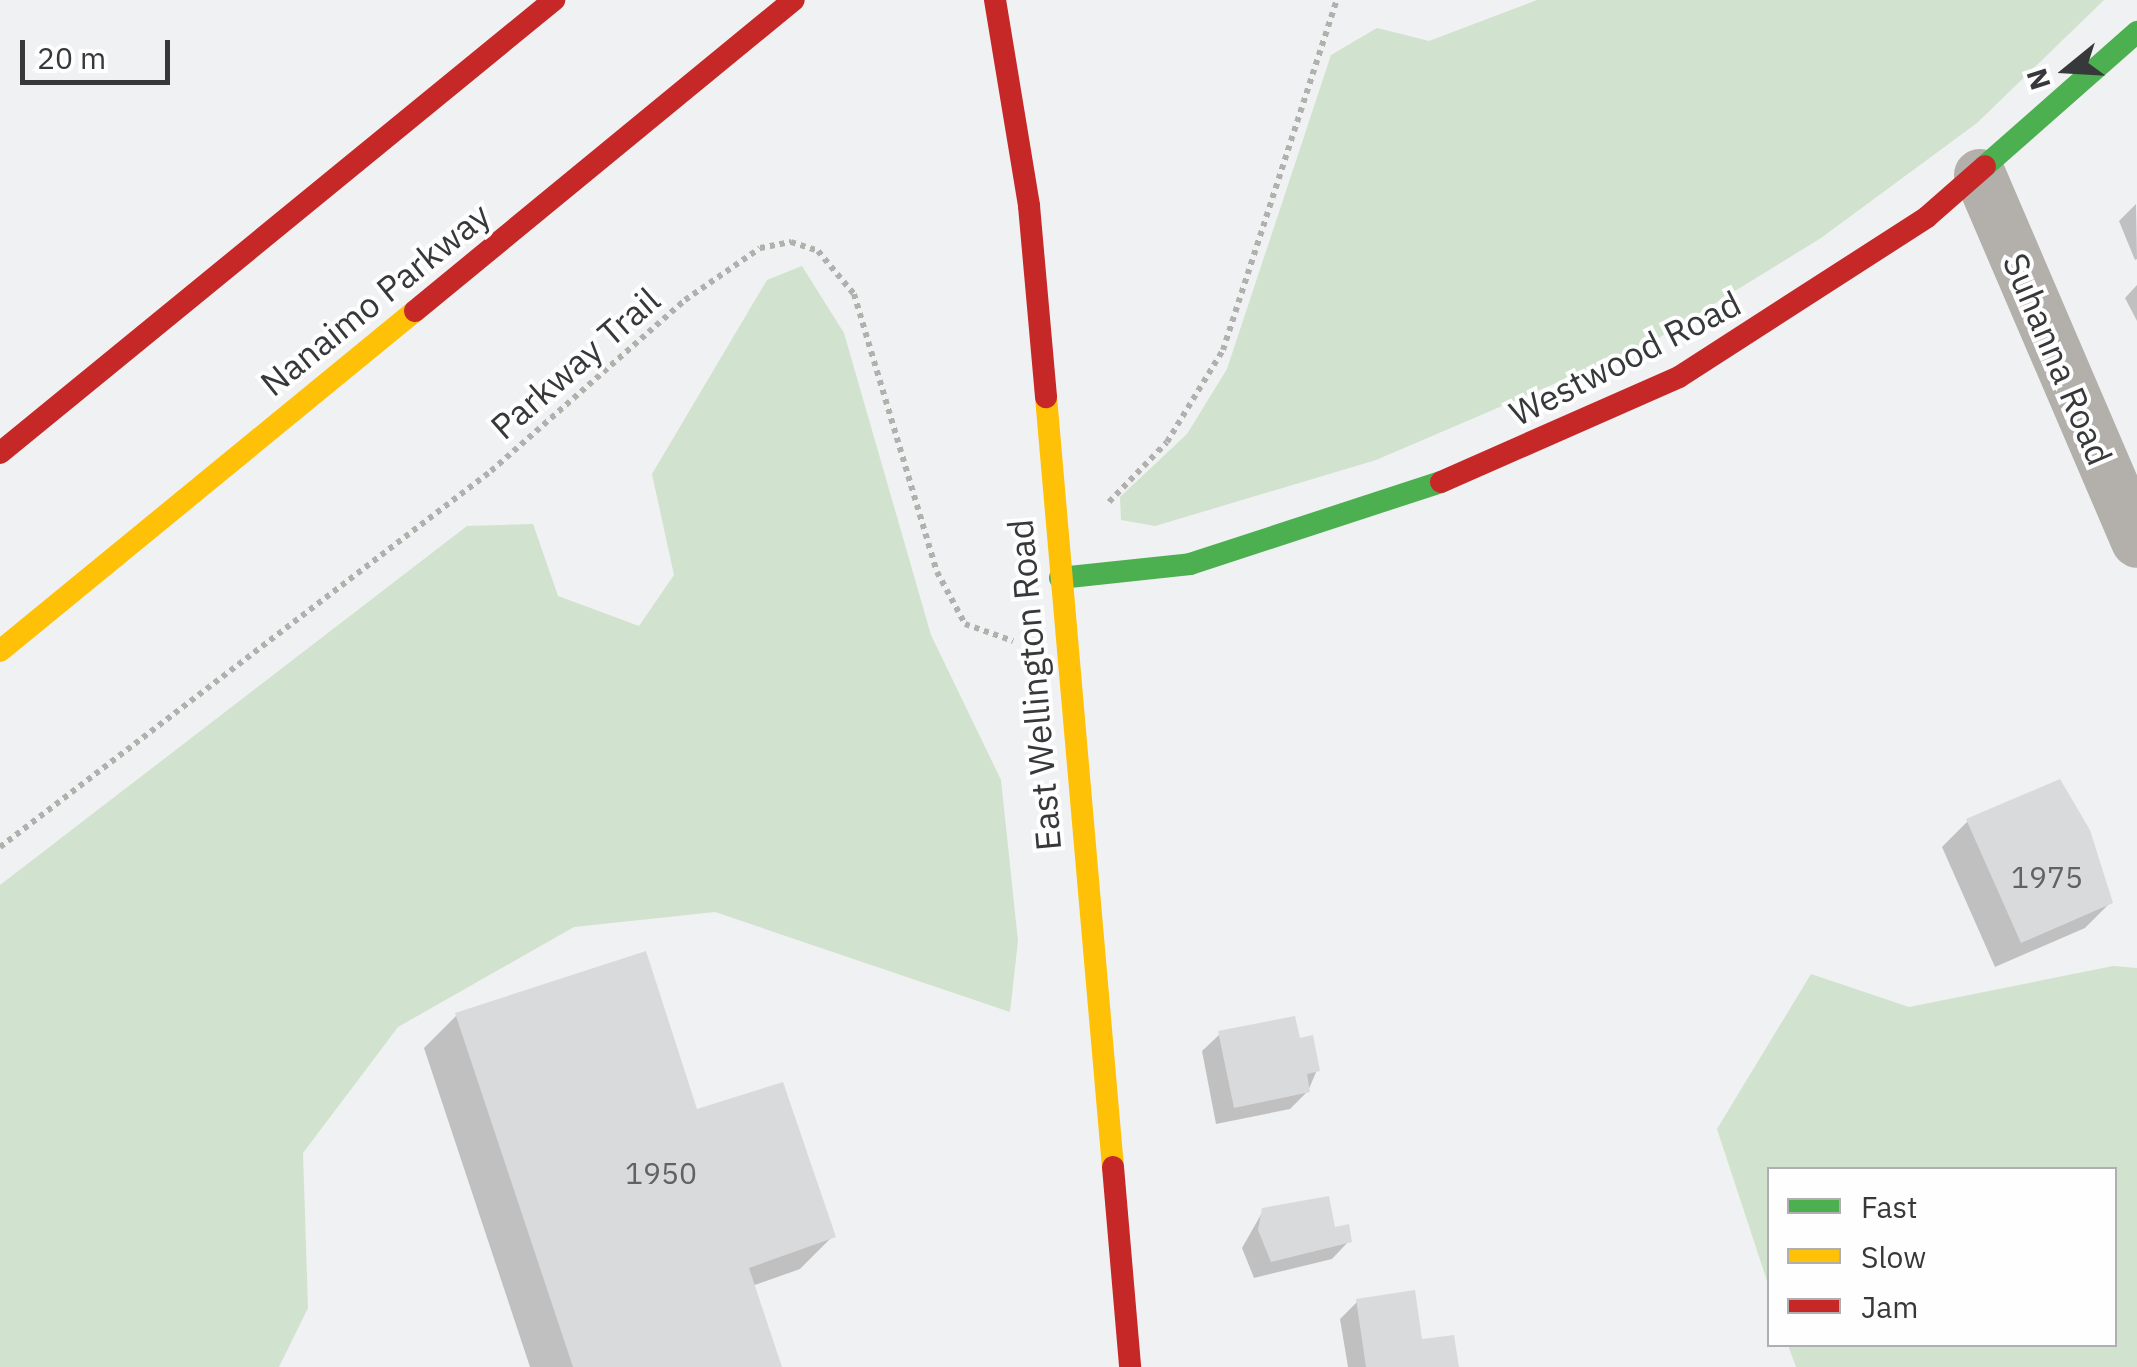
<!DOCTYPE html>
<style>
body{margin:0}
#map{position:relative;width:2137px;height:1367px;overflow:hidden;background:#f0f1f2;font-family:"IBM Plex Sans",sans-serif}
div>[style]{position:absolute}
.green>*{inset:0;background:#d1e2ce}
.shadow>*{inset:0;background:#0003}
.building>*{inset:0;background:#d9dadb}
.path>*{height:6px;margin-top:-3px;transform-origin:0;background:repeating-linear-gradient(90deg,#b2b0ac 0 5px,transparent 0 10px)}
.street>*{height:52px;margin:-26px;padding:0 26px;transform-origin:26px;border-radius:26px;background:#b3afaa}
.fast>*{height:22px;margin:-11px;padding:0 11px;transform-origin:11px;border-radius:11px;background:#4caf50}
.slow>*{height:22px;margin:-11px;padding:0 11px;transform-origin:11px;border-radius:11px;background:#ffc107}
.jam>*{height:22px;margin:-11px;padding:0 11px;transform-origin:11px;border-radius:11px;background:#c62828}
span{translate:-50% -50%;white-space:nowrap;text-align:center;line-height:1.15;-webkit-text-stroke:8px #fefeff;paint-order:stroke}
.number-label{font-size:30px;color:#616263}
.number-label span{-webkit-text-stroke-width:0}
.street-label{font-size:35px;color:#373839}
.legend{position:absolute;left:1767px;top:1167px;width:350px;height:180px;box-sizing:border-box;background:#fefeff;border:2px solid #aeafb0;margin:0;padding:12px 18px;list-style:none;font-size:30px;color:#373839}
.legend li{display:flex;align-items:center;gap:20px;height:50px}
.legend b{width:50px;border:2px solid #aeafb0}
.north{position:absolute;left:2017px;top:20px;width:100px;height:100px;-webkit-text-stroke:8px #fefeff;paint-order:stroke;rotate:252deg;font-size:28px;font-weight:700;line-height:40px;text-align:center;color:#373839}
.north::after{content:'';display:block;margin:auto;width:35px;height:45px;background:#373839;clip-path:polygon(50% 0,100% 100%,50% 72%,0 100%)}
.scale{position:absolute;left:20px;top:40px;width:150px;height:45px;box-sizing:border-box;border:5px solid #373839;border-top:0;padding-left:12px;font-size:30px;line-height:35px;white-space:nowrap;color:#373839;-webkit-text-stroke:8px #fefeff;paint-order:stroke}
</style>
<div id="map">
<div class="green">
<div style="clip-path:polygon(1537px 0,2104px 0,1977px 123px,1821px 238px,1652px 342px,1376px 460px,1155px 526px,1121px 520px,1120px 497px,1187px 434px,1227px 369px,1331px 55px,1377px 28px,1429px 41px)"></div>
<div style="clip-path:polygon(802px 266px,844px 333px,931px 635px,1001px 780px,1018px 941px,1010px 1012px,715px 912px,574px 927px,398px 1027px,303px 1153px,308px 1308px,279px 1367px,0 1367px,0 885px,467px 526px,533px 524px,558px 596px,639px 626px,674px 575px,652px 474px,767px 280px)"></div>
<div style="clip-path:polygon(2113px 966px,2137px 968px,2137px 1367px,1796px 1367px,1788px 1345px,2114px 1344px,2114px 1170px,1770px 1170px,1769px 1287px,1717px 1129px,1811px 974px,1909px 1007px)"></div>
</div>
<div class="shadow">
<div style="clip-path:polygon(2136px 204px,2137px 259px,2135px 260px,2119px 221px)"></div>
<div style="clip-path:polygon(2137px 285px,2137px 321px,2125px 298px)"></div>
<div style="clip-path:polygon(1968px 821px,2110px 903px,2085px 928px,1995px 967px,1942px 847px)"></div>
<div style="clip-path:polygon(457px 1015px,695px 1112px,833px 1236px,800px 1269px,752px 1286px,779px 1367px,530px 1367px,424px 1048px)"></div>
<div style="clip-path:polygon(1220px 1034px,1317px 1070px,1308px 1091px,1290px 1109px,1216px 1124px,1202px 1051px)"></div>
<div style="clip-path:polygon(1263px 1211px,1333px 1230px,1349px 1241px,1332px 1259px,1254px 1278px,1242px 1248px)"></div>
<div style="clip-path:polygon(1358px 1301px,1420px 1342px,1456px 1367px,1348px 1367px,1340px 1319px)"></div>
</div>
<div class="building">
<div style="clip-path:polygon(2060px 779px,2090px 830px,2113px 903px,2021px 943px,1966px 819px)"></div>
<div style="clip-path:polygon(646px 951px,697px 1109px,783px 1082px,836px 1237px,749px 1268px,782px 1367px,573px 1367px,455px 1013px)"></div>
<div style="clip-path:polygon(1295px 1016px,1300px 1038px,1313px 1035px,1320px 1071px,1307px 1074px,1310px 1092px,1234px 1108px,1218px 1031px)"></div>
<div style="clip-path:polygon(1329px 1196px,1335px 1227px,1349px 1224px,1352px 1242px,1271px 1262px,1258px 1230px,1262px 1208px)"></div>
<div style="clip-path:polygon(1415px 1290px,1422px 1339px,1454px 1335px,1459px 1367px,1366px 1367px,1356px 1299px)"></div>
</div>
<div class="path">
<div style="left:1109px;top:502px;width:83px;rotate:-46deg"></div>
<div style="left:1167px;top:442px;width:108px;rotate:-58.7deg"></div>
<div style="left:1223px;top:350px;width:368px;rotate:-72deg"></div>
<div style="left:0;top:847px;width:618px;rotate:-37.44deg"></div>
<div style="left:491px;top:471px;width:259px;rotate:-41.4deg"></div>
<div style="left:685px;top:300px;width:91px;rotate:-34.7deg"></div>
<div style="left:760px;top:248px;width:32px;rotate:-11deg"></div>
<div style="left:791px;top:242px;width:28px;rotate:18deg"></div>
<div style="left:818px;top:251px;width:56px;rotate:50.1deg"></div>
<div style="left:854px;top:294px;width:290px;rotate:73.4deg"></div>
<div style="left:937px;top:572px;width:59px;rotate:61.7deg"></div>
<div style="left:965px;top:624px;width:51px;rotate:19.5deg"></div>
</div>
<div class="street">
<div style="left:1980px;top:175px;width:399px;rotate:66.8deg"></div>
</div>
<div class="fast">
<div style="left:1985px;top:166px;width:203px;rotate:-41.4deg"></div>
<div style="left:1060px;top:578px;width:131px;rotate:-6.1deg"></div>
<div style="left:1190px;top:564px;width:264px;rotate:-18.1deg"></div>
</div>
<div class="slow">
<div style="left:1046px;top:397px;width:773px;rotate:85.03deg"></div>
<div style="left:0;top:651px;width:536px;rotate:-39.33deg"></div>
</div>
<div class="jam">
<div style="left:995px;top:0;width:209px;rotate:80.6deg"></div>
<div style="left:1029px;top:206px;width:192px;rotate:84.9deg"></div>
<div style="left:415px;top:311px;width:490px;rotate:-39.4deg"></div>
<div style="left:0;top:453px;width:716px;rotate:-39.27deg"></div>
<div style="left:1441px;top:482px;width:260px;rotate:-23.8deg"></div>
<div style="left:1679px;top:377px;width:295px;rotate:-32.8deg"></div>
<div style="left:1927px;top:217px;width:77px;rotate:-41.3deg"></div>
<div style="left:1113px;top:1167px;width:201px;rotate:85.1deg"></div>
</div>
<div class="number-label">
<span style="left:2047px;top:877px">1975</span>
<span style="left:661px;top:1173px">1950</span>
</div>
<div class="street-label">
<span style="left:375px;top:299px;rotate:-39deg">Nanaimo Parkway</span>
<span style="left:1625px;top:358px;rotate:-27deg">Westwood Road</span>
<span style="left:2058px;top:359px;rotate:67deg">Suhanna Road</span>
<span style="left:575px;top:363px;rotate:-41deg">Parkway Trail</span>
<span style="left:1034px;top:685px;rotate:-95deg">East Wellington Road</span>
</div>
<ul class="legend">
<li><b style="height:12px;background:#4caf50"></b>Fast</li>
<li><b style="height:12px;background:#ffc107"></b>Slow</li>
<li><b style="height:12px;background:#c62828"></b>Jam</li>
</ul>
<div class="north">N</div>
<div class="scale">20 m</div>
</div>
